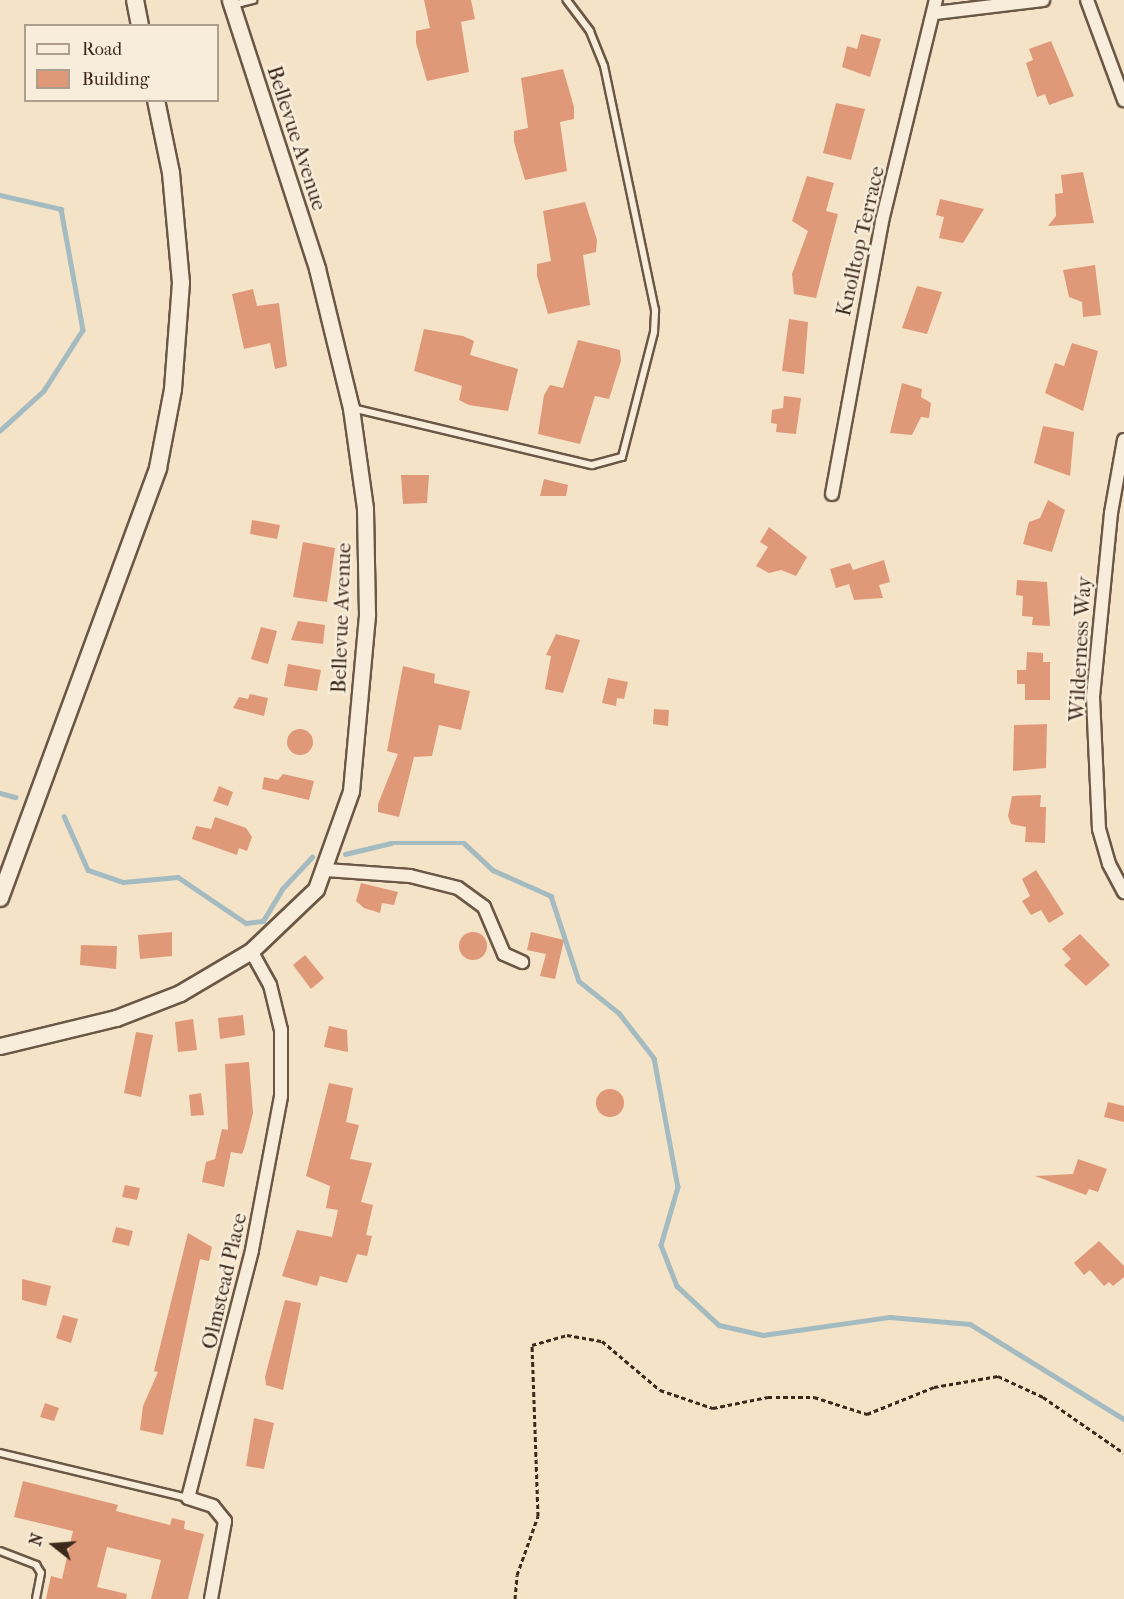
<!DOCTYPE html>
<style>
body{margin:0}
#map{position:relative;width:1124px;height:1599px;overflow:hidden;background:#f5e3c7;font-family:"IM FELL French Canon",serif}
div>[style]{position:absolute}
.stream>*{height:4.5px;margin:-2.25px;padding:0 2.25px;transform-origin:2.25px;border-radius:2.25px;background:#a3bbc1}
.building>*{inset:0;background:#df9979}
.round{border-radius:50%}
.path>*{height:3px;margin-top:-1.5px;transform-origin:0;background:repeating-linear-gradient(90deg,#3d281b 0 4.5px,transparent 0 7.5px)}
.roads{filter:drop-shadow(2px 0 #6b5746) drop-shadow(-2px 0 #6b5746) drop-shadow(0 2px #6b5746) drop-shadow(0 -2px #6b5746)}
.service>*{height:6px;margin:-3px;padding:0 3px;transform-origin:3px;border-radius:3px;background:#f8eddb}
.minor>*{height:12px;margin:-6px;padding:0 6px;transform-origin:6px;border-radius:6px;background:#f8eddb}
.tertiary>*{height:15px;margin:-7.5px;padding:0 7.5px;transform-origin:7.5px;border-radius:7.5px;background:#f8eddb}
.secondary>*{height:16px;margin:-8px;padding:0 8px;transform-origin:8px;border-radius:8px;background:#f8eddb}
span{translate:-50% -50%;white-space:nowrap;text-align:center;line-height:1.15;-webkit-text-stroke:5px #f8eddb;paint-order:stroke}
.street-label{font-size:21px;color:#3d281b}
.legend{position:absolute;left:24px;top:24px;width:195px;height:78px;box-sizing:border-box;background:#f8eddb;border:2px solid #ad9e8e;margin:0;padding:8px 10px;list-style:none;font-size:18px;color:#3d281b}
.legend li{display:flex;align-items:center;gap:12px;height:30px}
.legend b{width:30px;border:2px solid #ad9e8e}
.north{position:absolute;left:24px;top:1515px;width:60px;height:60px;-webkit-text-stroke:4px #f8eddb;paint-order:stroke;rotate:287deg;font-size:16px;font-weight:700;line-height:24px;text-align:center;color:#3d281b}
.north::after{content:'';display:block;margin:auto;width:21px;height:27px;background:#3d281b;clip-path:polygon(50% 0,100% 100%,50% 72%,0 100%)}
</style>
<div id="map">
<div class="stream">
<div style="left:0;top:195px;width:63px;rotate:12.9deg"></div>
<div style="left:61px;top:209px;width:123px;rotate:79.7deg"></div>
<div style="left:83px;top:330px;width:72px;rotate:122.6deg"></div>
<div style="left:44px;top:391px;width:59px;rotate:137.7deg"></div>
<div style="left:0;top:793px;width:16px;rotate:15deg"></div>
<div style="left:64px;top:816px;width:59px;rotate:66deg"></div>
<div style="left:88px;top:870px;width:37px;rotate:19deg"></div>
<div style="left:123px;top:882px;width:55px;rotate:-5.2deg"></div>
<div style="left:178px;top:877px;width:82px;rotate:34.1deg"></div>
<div style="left:246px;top:923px;width:17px;rotate:-7deg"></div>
<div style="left:263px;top:921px;width:37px;rotate:-59deg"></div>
<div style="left:282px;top:889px;width:44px;rotate:-46.8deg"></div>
<div style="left:345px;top:854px;width:47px;rotate:-13.4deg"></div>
<div style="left:391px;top:843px;width:73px"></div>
<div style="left:464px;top:843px;width:40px;rotate:43deg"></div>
<div style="left:493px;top:870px;width:64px;rotate:24.1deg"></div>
<div style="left:551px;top:896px;width:89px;rotate:71.8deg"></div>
<div style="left:579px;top:981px;width:51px;rotate:38.7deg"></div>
<div style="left:619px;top:1013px;width:57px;rotate:52.1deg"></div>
<div style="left:654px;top:1058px;width:131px;rotate:79.5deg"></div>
<div style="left:678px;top:1187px;width:60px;rotate:106.3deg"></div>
<div style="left:661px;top:1245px;width:44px;rotate:68.7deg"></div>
<div style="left:677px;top:1286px;width:57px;rotate:42.9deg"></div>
<div style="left:719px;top:1325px;width:45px;rotate:12.8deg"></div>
<div style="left:763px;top:1335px;width:128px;rotate:-8.1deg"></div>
<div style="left:890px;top:1317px;width:80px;rotate:5deg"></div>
<div style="left:970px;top:1324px;width:181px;rotate:31.7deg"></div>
</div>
<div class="building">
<div style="clip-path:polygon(424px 0,471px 0,475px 19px,461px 22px,469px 72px,427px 81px,416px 43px,416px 31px,430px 28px)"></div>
<div style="clip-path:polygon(861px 34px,881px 39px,870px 77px,842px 67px,847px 46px,857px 49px)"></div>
<div style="clip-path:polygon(1051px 41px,1074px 96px,1049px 105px,1045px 94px,1037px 97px,1026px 63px,1033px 60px,1029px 49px)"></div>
<div style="clip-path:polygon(563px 69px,574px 107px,574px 119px,560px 122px,567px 171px,525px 180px,514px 142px,514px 131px,528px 128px,521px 78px)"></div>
<div style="clip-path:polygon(836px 103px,865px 109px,851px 160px,823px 153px)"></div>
<div style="clip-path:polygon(1083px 172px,1094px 223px,1048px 226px,1056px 216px,1055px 194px,1063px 193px,1061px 175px)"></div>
<div style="clip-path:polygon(807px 176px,834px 183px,826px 211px,838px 214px,816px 298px,794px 294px,792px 274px,808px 231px,792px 221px)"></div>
<div style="clip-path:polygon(940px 199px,984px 209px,963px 243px,939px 238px,944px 217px,936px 215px)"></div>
<div style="clip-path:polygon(585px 202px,597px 240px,596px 252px,583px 255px,590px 305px,548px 314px,537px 276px,537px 264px,551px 261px,543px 211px)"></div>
<div style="clip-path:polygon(1095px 265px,1101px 315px,1083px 317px,1082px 302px,1069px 297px,1063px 270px)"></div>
<div style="clip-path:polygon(917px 286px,942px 292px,927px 334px,902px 328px)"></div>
<div style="clip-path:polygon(253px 289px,257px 306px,279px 303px,287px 366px,275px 369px,270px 343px,244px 349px,232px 294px)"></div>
<div style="clip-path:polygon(789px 319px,808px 322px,804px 374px,782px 371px)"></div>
<div style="clip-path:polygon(424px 329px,463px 336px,474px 341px,470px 355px,518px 369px,508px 411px,469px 405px,459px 400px,462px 386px,414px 371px)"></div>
<div style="clip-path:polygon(578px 340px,620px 350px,621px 361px,609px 399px,595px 396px,580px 444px,538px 434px,544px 395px,550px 385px,563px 388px)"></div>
<div style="clip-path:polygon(1072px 343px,1098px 351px,1083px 411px,1045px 393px,1055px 363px,1064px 366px)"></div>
<div style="clip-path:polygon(902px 383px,922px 389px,921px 397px,931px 403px,929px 418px,921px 417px,912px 435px,890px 433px)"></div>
<div style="clip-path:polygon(784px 396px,801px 398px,796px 434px,776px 432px,777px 424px,771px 423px,772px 410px,783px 408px)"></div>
<div style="clip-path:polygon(1043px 426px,1074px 432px,1070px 476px,1034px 463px)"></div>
<div style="clip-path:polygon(401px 475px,429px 475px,427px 503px,403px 504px)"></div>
<div style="clip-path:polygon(544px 479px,568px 485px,566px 496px,540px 496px)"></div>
<div style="clip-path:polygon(1048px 500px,1065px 510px,1052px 552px,1023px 544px,1029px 522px,1040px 518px)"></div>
<div style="clip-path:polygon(252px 520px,280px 525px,277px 539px,250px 534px)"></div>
<div style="clip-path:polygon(769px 527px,807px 557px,796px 576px,781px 570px,769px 573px,756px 566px,768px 547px,760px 542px)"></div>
<div style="clip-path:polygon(303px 542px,335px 548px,327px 602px,293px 597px)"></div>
<div style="clip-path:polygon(884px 560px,890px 582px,879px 585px,883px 598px,854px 600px,849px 584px,836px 588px,830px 569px,850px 563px,853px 570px)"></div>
<div style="clip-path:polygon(1017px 580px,1047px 582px,1050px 626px,1032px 625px,1033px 617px,1022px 616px,1023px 596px,1016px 595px)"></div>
<div style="clip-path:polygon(298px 621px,325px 625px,323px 644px,291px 640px)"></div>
<div style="clip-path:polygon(261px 627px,277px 631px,268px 664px,251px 659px)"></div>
<div style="clip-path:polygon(556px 634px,580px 640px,563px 693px,545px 689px,551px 656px,546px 655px)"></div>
<div style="clip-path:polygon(1027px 652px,1043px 653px,1043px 662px,1050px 662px,1050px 700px,1025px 700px,1025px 684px,1017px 684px,1017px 670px,1026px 670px)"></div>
<div style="clip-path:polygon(288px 664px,321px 670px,317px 691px,284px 686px)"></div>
<div style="clip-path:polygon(403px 666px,435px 674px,434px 683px,470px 691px,461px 730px,439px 725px,432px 756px,414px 757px,399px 817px,378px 812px,378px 804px,398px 754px,387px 751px)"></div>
<div style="clip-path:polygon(608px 678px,628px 682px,624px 699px,617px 698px,616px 706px,602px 703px)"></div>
<div style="clip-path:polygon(250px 694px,268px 698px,264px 716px,233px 708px,239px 697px,248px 699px)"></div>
<div style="clip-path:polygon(654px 709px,669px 710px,668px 726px,653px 724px)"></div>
<div style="clip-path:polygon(1047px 724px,1046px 768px,1013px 771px,1014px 725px)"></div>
<div class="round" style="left:287px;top:729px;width:26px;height:26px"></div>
<div style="clip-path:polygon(283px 774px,314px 781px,309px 800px,262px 789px,264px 777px,278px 780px)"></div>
<div style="clip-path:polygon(219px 786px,233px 792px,228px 806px,213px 801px)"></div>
<div style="clip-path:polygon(1041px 795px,1040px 807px,1046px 807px,1045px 843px,1025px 842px,1026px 827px,1011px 824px,1008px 816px,1012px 796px)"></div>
<div style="clip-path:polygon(215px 817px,246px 828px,252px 837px,247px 851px,239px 848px,237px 855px,192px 839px,196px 826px,211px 829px)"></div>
<div style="clip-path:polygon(1036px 870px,1064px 914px,1049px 923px,1041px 910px,1031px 915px,1022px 901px,1030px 896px,1022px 879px)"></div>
<div style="clip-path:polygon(361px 883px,398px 892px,394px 905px,382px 903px,380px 913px,364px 908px,356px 901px)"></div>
<div style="clip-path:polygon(172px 932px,172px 956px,140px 959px,138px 935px)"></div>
<div style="clip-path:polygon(531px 932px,564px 940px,555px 979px,540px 976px,546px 954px,527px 950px)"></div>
<div class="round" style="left:459px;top:932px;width:28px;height:28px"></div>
<div style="clip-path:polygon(1080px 934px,1110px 965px,1086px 986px,1064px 965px,1071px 959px,1062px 949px)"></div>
<div style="clip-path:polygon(81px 945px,117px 946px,116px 969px,80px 965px)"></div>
<div style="clip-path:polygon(305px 955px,324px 978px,311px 989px,293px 965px)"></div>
<div style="clip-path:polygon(243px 1015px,245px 1035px,220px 1039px,218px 1018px)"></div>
<div style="clip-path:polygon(193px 1019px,197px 1050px,178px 1052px,175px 1022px)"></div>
<div style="clip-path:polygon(329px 1026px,347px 1030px,348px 1052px,324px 1047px)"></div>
<div style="clip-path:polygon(136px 1032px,153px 1035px,141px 1097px,124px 1093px)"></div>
<div style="clip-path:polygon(249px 1062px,253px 1113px,245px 1146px,242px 1154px,231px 1152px,224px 1187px,202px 1182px,206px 1162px,215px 1159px,222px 1129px,228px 1130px,225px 1064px)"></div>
<div style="clip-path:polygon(329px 1083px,353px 1088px,346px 1122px,359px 1125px,350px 1159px,372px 1163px,361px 1202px,373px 1205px,366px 1235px,372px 1236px,367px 1256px,357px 1254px,347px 1283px,320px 1276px,317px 1286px,282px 1276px,297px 1230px,332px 1237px,338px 1210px,326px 1208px,330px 1186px,306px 1176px)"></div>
<div class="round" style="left:596px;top:1089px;width:28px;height:28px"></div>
<div style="clip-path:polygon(201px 1093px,204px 1115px,191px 1116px,189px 1095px)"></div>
<div style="clip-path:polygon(1108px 1102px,1124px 1106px,1124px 1122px,1104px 1117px)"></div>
<div style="clip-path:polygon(1078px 1159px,1107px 1169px,1098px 1192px,1089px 1189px,1086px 1195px,1035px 1176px,1073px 1174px)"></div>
<div style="clip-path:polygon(125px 1185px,140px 1188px,137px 1200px,122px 1197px)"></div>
<div style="clip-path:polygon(116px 1227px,133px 1231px,129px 1246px,112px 1242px)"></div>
<div style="clip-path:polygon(188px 1233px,212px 1247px,209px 1261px,200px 1259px,163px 1435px,140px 1430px,143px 1406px,158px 1372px,154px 1371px)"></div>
<div style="clip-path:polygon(1099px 1241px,1124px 1266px,1124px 1277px,1113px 1286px,1109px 1282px,1104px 1286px,1090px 1270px,1084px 1275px,1074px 1263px)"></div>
<div style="clip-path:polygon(22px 1279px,51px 1286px,46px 1306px,22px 1300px)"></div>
<div style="clip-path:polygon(285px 1300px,301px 1303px,283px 1390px,266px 1385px,265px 1377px)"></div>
<div style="clip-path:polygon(63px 1315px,78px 1319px,71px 1343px,56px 1338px)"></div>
<div style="clip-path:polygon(45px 1403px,59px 1408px,54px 1421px,40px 1417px)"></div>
<div style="clip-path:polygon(254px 1418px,274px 1423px,264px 1469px,246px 1466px)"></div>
<div style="clip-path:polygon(23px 1481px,118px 1505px,116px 1511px,170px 1525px,172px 1518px,185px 1521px,184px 1529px,204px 1534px,188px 1599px,151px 1599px,161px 1560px,107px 1547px,97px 1587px,127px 1594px,126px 1599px,46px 1599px,51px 1576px,62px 1579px,73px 1531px,14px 1517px)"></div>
</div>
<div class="path">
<div style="left:515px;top:1599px;width:24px;rotate:-85deg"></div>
<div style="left:517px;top:1575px;width:63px;rotate:-70.4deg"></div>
<div style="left:538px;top:1516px;width:171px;rotate:-92deg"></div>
<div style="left:532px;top:1345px;width:36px;rotate:-16deg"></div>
<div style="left:567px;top:1335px;width:36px;rotate:10deg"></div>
<div style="left:602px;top:1341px;width:76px;rotate:40.2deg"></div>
<div style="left:660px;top:1390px;width:56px;rotate:18.8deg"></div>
<div style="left:713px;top:1408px;width:56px;rotate:-11.3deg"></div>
<div style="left:768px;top:1397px;width:46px"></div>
<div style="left:814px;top:1397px;width:56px;rotate:17.8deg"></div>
<div style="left:867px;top:1414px;width:72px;rotate:-21.9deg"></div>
<div style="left:934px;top:1387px;width:65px;rotate:-9.8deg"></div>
<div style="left:998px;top:1376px;width:50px;rotate:25deg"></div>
<div style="left:1043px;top:1397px;width:98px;rotate:34.7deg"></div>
</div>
<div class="roads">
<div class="service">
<div style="left:233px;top:5px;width:21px;rotate:-14deg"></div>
<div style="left:352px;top:408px;width:247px;rotate:13.4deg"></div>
<div style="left:592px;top:465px;width:31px;rotate:-15deg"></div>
<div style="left:622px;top:457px;width:129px;rotate:-75.6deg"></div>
<div style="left:654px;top:332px;width:22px;rotate:-87deg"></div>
<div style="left:655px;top:310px;width:249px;rotate:-101.8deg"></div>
<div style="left:604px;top:66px;width:38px;rotate:-112deg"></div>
<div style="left:590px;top:31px;width:39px;rotate:-127deg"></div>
<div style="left:0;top:1453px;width:193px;rotate:13.5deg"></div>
<div style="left:0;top:1551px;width:39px;rotate:21deg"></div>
<div style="left:36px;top:1565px;width:9px;rotate:58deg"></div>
<div style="left:41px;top:1573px;width:26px;rotate:101deg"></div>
</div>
<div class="minor">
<div style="left:1087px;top:0;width:107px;rotate:69.7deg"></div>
<div style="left:935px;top:13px;width:109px;rotate:-6.9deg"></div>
<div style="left:1124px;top:440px;width:74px;rotate:100.1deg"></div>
<div style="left:1111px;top:513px;width:185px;rotate:95.6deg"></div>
<div style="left:1093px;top:697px;width:132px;rotate:87.4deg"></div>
<div style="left:1099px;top:829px;width:36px;rotate:74deg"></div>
<div style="left:1109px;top:864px;width:32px;rotate:62deg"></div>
<div style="left:832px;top:494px;width:278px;rotate:-79.6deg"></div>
<div style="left:882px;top:221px;width:228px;rotate:-76.3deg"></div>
<div style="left:326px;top:870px;width:84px;rotate:4.1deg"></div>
<div style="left:410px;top:876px;width:49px;rotate:14deg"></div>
<div style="left:458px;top:888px;width:32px;rotate:36deg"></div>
<div style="left:484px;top:907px;width:51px;rotate:66.9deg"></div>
<div style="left:504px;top:954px;width:20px;rotate:24deg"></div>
<div style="left:211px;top:1599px;width:79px;rotate:-79.8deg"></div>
<div style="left:225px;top:1521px;width:19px;rotate:-129deg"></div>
<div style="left:213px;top:1506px;width:26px;rotate:-162deg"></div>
<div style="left:188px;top:1498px;width:256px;rotate:-75.5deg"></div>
<div style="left:252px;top:1250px;width:157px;rotate:-79.3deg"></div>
<div style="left:281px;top:1096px;width:66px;rotate:-90deg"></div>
<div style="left:281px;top:1030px;width:46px;rotate:-103.7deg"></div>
<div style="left:270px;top:985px;width:39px;rotate:-119deg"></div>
</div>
<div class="tertiary">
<div style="left:0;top:1046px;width:119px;rotate:-13.6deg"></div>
<div style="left:116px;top:1018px;width:69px;rotate:-21.3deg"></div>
<div style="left:180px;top:993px;width:82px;rotate:-30.6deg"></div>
<div style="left:251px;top:951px;width:90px;rotate:-43.6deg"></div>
<div style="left:316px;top:889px;width:104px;rotate:-70.3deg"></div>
<div style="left:351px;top:791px;width:178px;rotate:-84.8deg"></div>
<div style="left:367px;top:614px;width:106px;rotate:-91.1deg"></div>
<div style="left:365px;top:508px;width:101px;rotate:-98deg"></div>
<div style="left:351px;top:408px;width:144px;rotate:-103.7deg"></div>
<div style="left:317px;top:268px;width:282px;rotate:-108deg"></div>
</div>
<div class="secondary">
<div style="left:135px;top:0;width:26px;rotate:79deg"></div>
<div style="left:0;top:898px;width:458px;rotate:-69.8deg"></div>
<div style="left:158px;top:468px;width:80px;rotate:-79.2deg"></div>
<div style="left:173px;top:389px;width:106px;rotate:-85.7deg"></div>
<div style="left:181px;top:283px;width:110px;rotate:-95.2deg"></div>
<div style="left:171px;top:173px;width:75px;rotate:-101.6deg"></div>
</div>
</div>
<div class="street-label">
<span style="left:297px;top:138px;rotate:72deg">Bellevue Avenue</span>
<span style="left:860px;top:241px;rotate:-77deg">Knolltop Terrace</span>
<span style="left:341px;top:618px;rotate:-88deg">Bellevue Avenue</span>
<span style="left:1080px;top:649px;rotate:-87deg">Wilderness Way</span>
<span style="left:224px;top:1281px;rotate:-77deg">Olmstead Place</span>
</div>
<ul class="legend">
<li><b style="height:8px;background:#f8eddb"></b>Road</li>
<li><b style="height:16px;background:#df9979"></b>Building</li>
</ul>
<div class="north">N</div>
</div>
